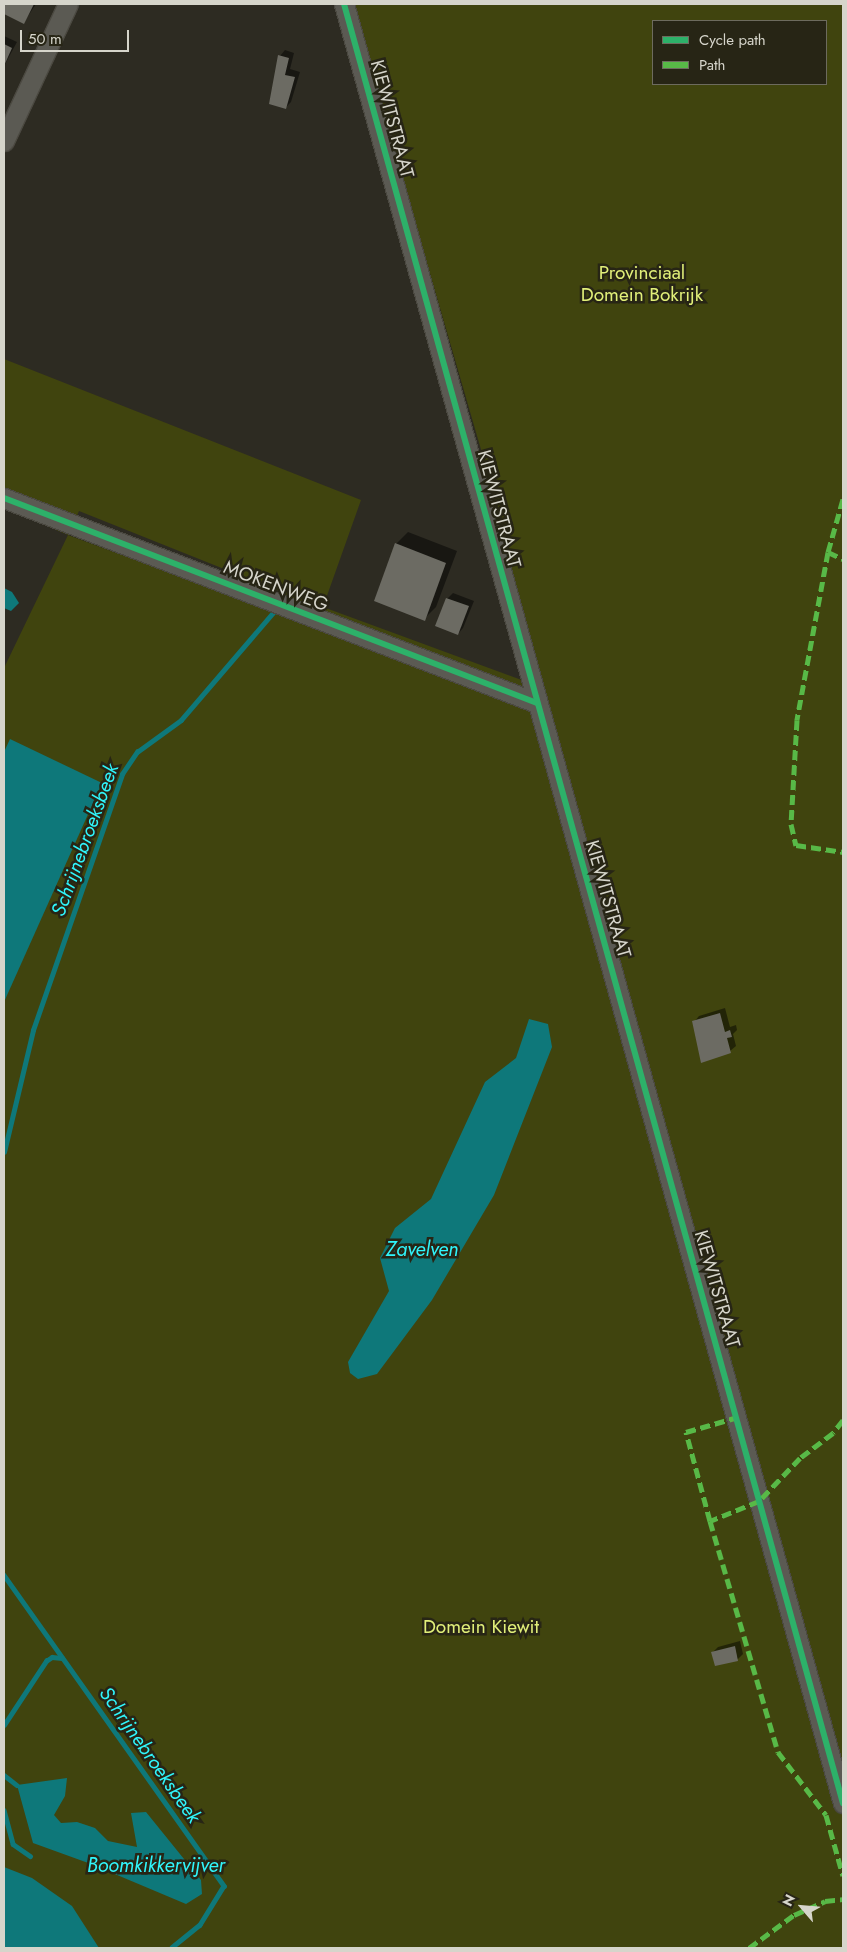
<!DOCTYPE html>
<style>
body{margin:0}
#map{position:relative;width:847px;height:1952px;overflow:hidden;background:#2d2b22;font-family:Jost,sans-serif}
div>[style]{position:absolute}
.green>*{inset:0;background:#40440e}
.water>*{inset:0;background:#0e787a}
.shadow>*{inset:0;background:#0007}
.stream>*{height:4.5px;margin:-2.25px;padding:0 2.25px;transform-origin:2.25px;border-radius:2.25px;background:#0e787a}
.building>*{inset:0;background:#6c6b63}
.roads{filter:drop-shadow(1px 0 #4b4941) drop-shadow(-1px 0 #4b4941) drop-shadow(0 1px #4b4941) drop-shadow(0 -1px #4b4941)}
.minor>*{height:19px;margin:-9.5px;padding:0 9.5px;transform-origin:9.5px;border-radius:9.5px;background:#5b5a53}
.quiet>*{height:5px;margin-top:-2.5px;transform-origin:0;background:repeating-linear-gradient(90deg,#58b947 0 10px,transparent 0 15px)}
.cycleway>*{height:6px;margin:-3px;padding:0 3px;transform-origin:3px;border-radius:3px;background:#2db169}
span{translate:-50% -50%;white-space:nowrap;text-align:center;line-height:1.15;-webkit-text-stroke:5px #272515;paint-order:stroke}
.street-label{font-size:19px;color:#d6d5cb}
.park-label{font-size:19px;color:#e1ef79}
.water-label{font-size:20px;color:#30f5fb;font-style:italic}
.frame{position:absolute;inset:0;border:5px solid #d6d5cb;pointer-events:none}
.legend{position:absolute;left:652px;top:20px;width:175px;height:65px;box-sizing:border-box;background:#272515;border:1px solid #6d6b5e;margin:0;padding:6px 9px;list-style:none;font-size:15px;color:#d6d5cb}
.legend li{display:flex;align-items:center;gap:10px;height:25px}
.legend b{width:25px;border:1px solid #6d6b5e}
.north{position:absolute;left:777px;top:1882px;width:50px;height:50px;-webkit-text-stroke:4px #272515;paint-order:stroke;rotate:297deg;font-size:14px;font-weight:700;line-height:20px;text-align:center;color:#d6d5cb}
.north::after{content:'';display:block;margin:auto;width:18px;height:22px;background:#d6d5cb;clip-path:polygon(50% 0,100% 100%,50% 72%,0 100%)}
.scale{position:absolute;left:20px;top:30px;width:109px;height:22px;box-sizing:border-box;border:2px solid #d6d5cb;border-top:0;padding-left:6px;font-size:15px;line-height:18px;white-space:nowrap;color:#d6d5cb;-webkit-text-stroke:4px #272515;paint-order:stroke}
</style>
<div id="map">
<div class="green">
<div style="clip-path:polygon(evenodd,352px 4px,843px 4px,843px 1948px,4px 1948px,4px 668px,68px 535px,4px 508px,4px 359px,361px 500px,323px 607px,538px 686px,494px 532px,504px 529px,352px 4px,653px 21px,826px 21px,826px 84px,653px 84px,653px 21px,352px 4px,79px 511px,284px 593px,278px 613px,68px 535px,79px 511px)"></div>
</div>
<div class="water">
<div style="clip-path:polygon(4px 588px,12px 592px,19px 603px,11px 611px,4px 608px)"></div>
<div style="clip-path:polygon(10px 739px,102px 783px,4px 1002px,4px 752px)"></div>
<div style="clip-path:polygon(529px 1019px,548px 1024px,552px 1047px,494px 1195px,432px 1300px,377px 1374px,358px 1379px,350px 1373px,348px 1362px,389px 1291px,380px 1258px,395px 1228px,431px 1199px,485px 1082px,516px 1058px)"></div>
<div style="clip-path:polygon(67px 1778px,65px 1796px,54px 1815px,61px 1823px,77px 1822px,95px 1828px,108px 1841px,137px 1847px,131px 1813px,146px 1812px,201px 1880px,202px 1894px,186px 1904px,91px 1864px,33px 1843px,17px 1785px)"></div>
<div style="clip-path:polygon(4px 1867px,32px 1878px,72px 1906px,99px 1948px,4px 1948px)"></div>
</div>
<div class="shadow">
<div style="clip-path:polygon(4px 4px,36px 4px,24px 22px,4px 12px)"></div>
<div style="clip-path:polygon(4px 36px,17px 42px,4px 66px)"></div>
<div style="clip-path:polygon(285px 50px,294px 53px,290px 69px,300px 72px,291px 102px,286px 107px,280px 56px)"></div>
<div style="clip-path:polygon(408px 532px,457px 551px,436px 607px,424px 619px,396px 544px)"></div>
<div style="clip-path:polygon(453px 593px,474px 601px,463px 628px,458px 634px,447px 599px)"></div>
<div style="clip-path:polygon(725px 1008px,730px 1027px,736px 1025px,737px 1030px,733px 1034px,736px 1046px,730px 1051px,694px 1022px,699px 1016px)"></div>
<div style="clip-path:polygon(740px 1641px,743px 1654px,738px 1659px,713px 1652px,718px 1647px)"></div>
</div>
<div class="stream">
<div style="left:4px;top:1152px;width:125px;rotate:-76.6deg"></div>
<div style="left:33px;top:1030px;width:271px;rotate:-70.8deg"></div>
<div style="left:122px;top:774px;width:27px;rotate:-56deg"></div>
<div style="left:137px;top:752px;width:54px;rotate:-36deg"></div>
<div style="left:181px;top:720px;width:146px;rotate:-49.4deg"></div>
<div style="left:276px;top:609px;width:3px;rotate:-162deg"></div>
<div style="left:4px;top:1575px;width:381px;rotate:54.7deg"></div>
<div style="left:224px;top:1886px;width:46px;rotate:121.6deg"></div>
<div style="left:200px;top:1925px;width:36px;rotate:141deg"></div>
<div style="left:4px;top:1725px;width:77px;rotate:-56.7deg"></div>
<div style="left:46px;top:1661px;width:7px;rotate:-34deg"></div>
<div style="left:52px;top:1657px;width:10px;rotate:6deg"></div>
<div style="left:4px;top:1775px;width:16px;rotate:38deg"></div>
<div style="left:4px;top:1810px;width:35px;rotate:75deg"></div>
<div style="left:13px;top:1844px;width:21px;rotate:35deg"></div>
</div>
<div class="building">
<div style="clip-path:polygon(4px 4px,34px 4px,24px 24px,4px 14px)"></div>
<div style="clip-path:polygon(4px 44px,12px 48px,4px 66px)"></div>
<div style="clip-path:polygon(278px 55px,289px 58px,285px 75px,295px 77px,286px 109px,269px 104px)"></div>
<div style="clip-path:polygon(395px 543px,446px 563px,425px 621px,374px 601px)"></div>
<div style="clip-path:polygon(446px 598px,469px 606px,458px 635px,435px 626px)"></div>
<div style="clip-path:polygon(720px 1013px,725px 1032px,730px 1030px,732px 1037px,727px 1038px,731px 1053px,701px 1063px,692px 1021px)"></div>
<div style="clip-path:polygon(735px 1646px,738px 1661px,715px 1666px,711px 1652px)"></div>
</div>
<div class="roads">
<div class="minor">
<div style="left:344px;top:4px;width:1867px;rotate:74.5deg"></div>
<div style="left:4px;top:141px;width:151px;rotate:-65deg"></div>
<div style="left:4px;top:498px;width:571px;rotate:21.04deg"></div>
</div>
</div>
<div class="quiet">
<div style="left:843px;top:499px;width:55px;rotate:105.8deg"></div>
<div style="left:828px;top:552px;width:171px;rotate:100.5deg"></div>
<div style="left:797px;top:720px;width:104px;rotate:93.3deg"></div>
<div style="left:791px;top:824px;width:22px;rotate:77deg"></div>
<div style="left:796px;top:845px;width:48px;rotate:8.5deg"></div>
<div style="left:828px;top:552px;width:17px;rotate:25deg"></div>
<div style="left:843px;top:1420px;width:16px;rotate:128deg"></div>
<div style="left:833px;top:1433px;width:41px;rotate:142.9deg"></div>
<div style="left:800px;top:1458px;width:59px;rotate:133.6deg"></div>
<div style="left:759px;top:1501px;width:53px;rotate:157.8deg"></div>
<div style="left:710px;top:1521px;width:241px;rotate:73.6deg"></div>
<div style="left:778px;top:1752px;width:79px;rotate:52.7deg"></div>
<div style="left:826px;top:1815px;width:63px;rotate:74.4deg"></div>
<div style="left:710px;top:1521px;width:92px;rotate:-105.1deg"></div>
<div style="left:686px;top:1432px;width:54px;rotate:-16.1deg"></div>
<div style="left:749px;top:1948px;width:56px;rotate:-36.3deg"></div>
<div style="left:794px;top:1915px;width:34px;rotate:-24deg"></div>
<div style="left:825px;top:1901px;width:18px;rotate:-6deg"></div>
</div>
<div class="cycleway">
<div style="left:344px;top:4px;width:1867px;rotate:74.5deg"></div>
<div style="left:4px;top:498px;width:571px;rotate:21.04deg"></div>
</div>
<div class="street-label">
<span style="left:392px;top:119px;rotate:75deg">KIEWITSTRAAT</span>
<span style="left:499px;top:509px;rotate:75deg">KIEWITSTRAAT</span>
<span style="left:276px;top:586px;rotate:21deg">MOKENWEG</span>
<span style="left:608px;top:899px;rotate:74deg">KIEWITSTRAAT</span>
<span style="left:717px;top:1289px;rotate:74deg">KIEWITSTRAAT</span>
</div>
<div class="park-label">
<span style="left:642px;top:284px">Provinciaal<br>Domein Bokrijk</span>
<span style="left:481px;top:1627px">Domein Kiewit</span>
</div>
<div class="water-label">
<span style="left:85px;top:840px;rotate:-70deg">Schrijnebroeksbeek</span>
<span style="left:422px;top:1249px">Zavelven</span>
<span style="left:150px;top:1755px;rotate:55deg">Schrijnebroeksbeek</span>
<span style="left:156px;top:1865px">Boomkikkervijver</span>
</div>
<div class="frame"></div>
<ul class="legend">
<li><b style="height:6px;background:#2db169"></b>Cycle path</li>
<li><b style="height:6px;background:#58b947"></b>Path</li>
</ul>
<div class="north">N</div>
<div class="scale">50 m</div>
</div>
